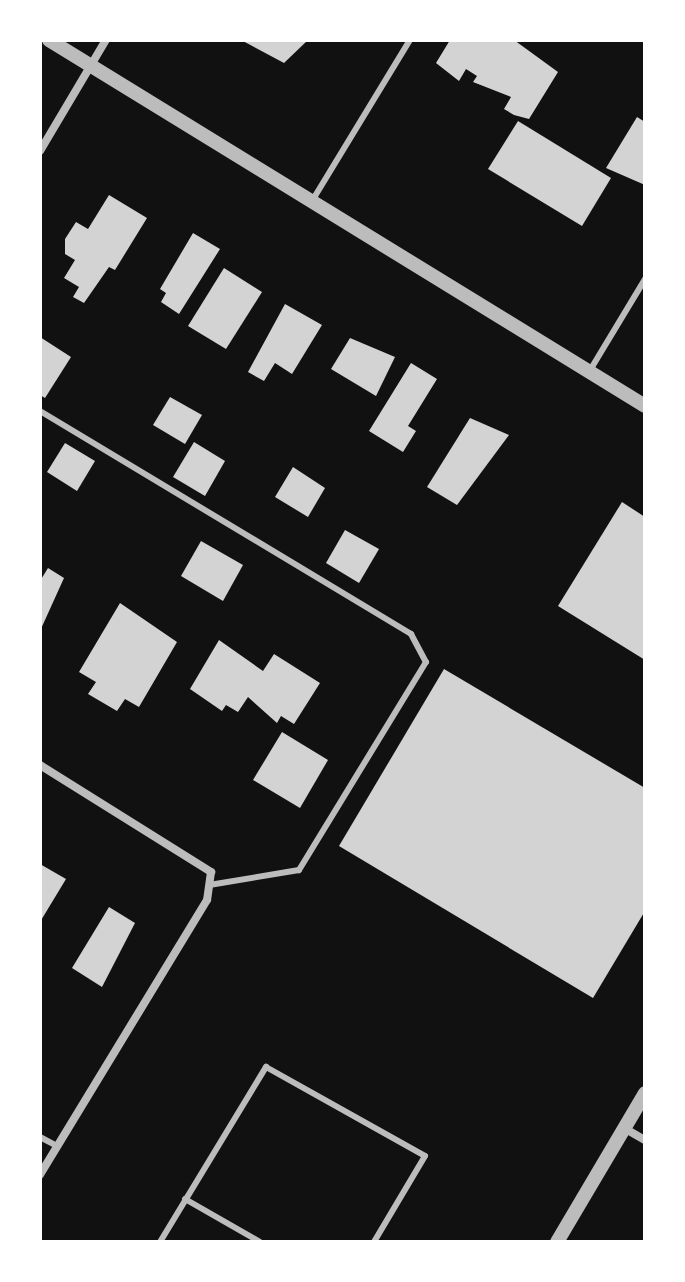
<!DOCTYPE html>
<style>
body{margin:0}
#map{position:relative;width:685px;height:1282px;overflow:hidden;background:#111;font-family:"Varela Round",sans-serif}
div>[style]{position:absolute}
.building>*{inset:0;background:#d3d3d3}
.service>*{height:6px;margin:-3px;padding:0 3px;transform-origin:3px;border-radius:3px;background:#bcbcbc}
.minor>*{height:8px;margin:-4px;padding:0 4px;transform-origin:4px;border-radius:4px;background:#bcbcbc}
.tertiary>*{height:14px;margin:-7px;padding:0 7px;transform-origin:7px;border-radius:7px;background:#bcbcbc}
span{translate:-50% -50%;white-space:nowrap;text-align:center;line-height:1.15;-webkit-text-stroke:6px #fff;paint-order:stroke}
.frame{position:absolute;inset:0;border:42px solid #fff;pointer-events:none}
</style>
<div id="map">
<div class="building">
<div style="clip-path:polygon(241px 40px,308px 40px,284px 63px)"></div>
<div style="clip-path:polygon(450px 40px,514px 40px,558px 72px,529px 119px,514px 115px,504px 109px,511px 97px,473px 82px,477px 76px,466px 69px,459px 81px,436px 63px)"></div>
<div style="clip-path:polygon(637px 117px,645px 122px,645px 185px,606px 168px)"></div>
<div style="clip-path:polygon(518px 121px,611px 178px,582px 226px,488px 169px)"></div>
<div style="clip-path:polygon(109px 195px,147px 218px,115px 270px,109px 267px,84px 303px,73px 297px,79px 287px,64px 278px,75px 260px,65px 254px,65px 239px,76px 222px,88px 229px)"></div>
<div style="clip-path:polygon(193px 233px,220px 249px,179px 314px,161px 302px,166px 293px,160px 289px)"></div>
<div style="clip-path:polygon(224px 268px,262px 292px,226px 349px,188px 326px)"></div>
<div style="clip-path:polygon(285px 304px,322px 325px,292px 374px,275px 363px,264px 381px,248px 372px)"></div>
<div style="clip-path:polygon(40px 337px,71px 357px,45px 398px,40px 395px)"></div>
<div style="clip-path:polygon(350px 338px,395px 357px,376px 396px,331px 369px)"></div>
<div style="clip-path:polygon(411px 363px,437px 379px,408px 426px,416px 431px,403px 452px,369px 431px)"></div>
<div style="clip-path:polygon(170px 397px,202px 415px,185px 444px,153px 425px)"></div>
<div style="clip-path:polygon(470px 418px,509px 435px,457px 505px,427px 487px)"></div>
<div style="clip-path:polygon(194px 442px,225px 461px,205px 496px,173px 477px)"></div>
<div style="clip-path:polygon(65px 443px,95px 461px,77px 491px,47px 472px)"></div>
<div style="clip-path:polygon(293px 467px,325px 488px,308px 517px,275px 497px)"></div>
<div style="clip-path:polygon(622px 502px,645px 517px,645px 660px,558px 606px)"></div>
<div style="clip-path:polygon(345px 530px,379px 549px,359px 583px,326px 563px)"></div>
<div style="clip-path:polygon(201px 541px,243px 565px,223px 601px,181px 576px)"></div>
<div style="clip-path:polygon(48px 568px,64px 578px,40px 631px,40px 581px)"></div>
<div style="clip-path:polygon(120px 603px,177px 642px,139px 707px,125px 699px,117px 711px,88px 694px,96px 682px,79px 672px)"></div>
<div style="clip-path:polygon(219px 640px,263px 671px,274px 654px,320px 683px,294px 724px,281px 716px,277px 723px,248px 697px,238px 712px,226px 705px,222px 711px,190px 689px)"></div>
<div style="clip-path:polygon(444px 669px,645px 788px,645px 911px,593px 998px,339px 846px)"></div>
<div style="clip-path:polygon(282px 732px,328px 760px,300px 808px,253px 780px)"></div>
<div style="clip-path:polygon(40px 864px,66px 879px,40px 922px)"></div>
<div style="clip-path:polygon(109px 907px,135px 923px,102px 987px,72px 968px)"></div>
</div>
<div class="service">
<div style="left:312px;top:201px;width:188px;rotate:-58.7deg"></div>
<div style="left:589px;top:372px;width:109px;rotate:-58.9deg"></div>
<div style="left:40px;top:411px;width:433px;rotate:31deg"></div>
<div style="left:411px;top:634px;width:32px;rotate:62deg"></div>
<div style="left:426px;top:662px;width:244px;rotate:121.4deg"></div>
<div style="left:299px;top:870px;width:91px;rotate:170.5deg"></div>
<div style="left:40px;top:1137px;width:19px;rotate:28deg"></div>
<div style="left:185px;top:1199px;width:86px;rotate:29.8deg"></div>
<div style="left:160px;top:1242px;width:205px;rotate:-58.8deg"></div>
<div style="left:266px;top:1067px;width:182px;rotate:29.2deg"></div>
<div style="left:425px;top:1156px;width:100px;rotate:120.7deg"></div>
</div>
<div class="minor">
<div style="left:40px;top:151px;width:129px;rotate:-59.3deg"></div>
<div style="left:40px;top:765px;width:202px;rotate:32deg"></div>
<div style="left:211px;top:872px;width:28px;rotate:98deg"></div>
<div style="left:207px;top:900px;width:322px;rotate:121.3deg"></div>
<div style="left:624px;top:1128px;width:24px;rotate:30deg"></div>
</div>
<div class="tertiary">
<div style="left:49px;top:40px;width:699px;rotate:31.55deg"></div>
<div style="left:557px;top:1242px;width:173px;rotate:-59.4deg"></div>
</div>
<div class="frame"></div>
</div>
